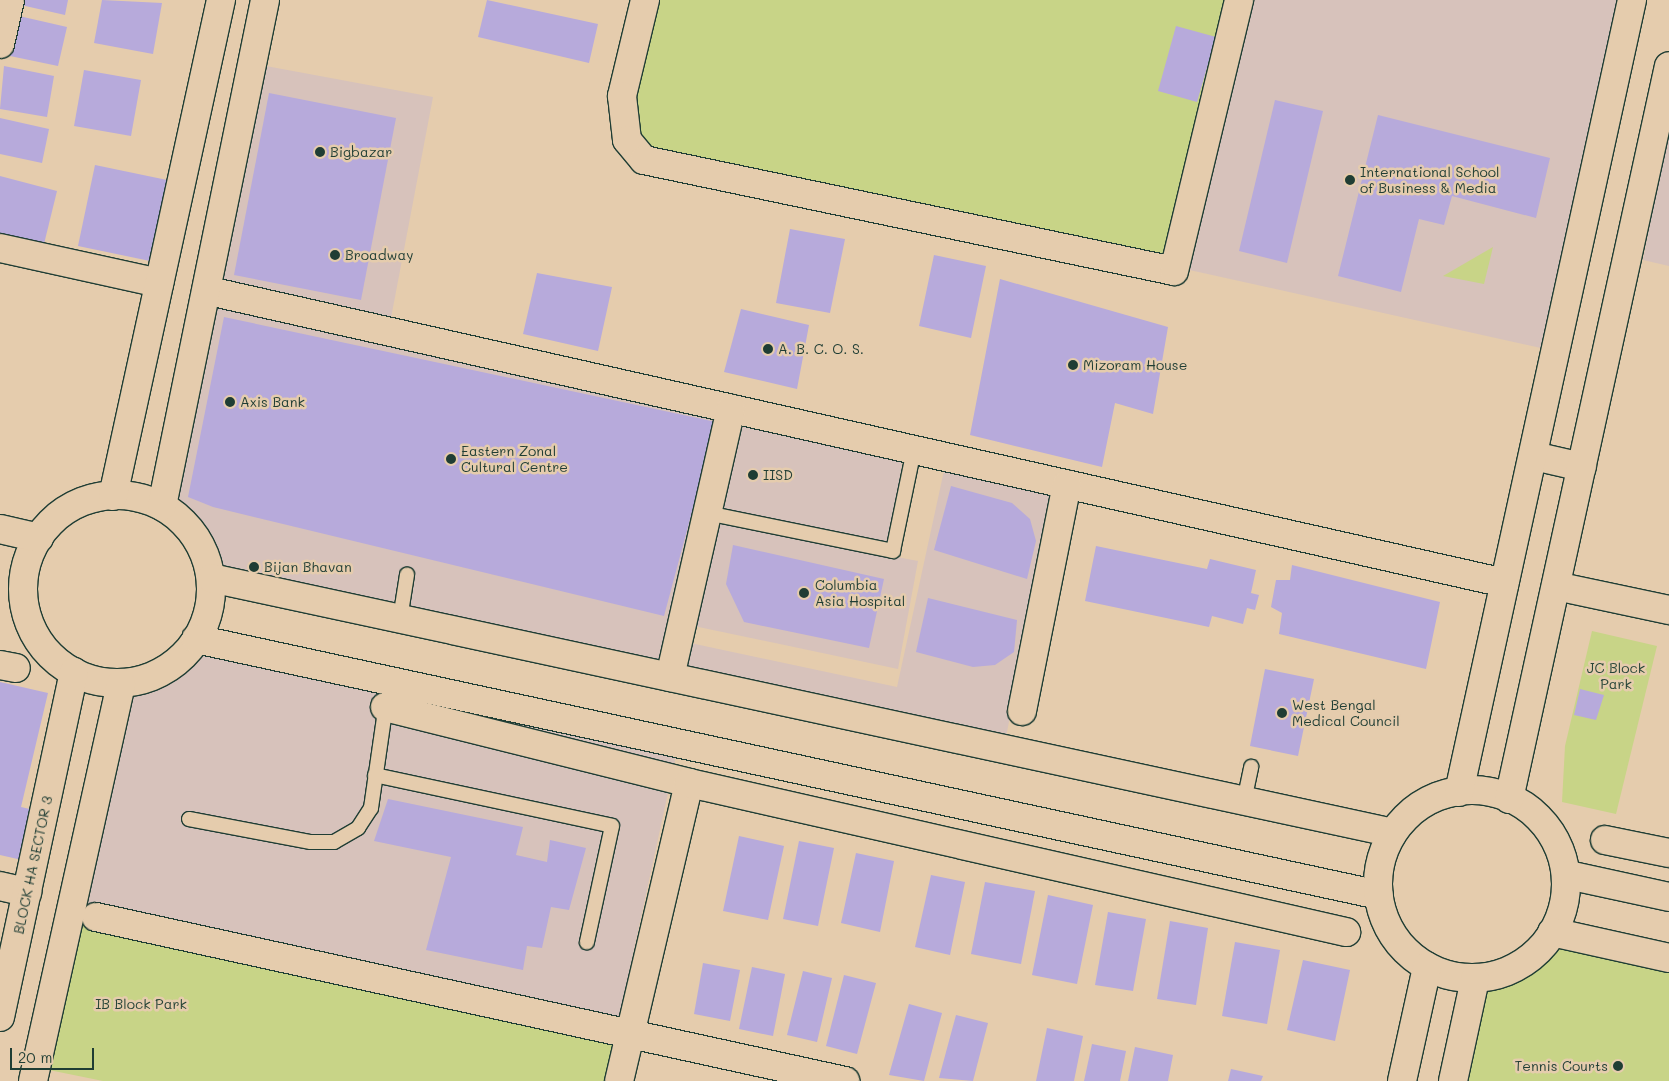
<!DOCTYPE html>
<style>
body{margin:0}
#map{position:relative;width:1669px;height:1081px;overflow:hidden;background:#e5ccad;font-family:Mali,sans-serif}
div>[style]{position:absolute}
.built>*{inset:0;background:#d7c2bb}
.green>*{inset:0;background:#c8d487}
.building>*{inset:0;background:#b7aadb}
.roads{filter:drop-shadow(1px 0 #1f3d34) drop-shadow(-1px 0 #1f3d34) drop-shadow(0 1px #1f3d34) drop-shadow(0 -1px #1f3d34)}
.lane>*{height:14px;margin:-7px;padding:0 7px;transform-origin:7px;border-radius:7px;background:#e5ccad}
.street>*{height:28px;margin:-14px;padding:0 14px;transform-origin:14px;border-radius:14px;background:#e5ccad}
.secondary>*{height:28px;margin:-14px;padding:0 14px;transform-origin:14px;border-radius:14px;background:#e5ccad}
.secondary>.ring{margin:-14px;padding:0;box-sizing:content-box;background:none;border:28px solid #e5ccad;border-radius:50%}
.dots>*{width:14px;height:14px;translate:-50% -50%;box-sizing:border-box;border:2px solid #e5ccad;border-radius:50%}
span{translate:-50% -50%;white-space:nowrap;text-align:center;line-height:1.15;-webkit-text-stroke:5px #e5ccad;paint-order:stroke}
.poi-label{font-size:14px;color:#1f3d34}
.left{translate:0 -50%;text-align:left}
.right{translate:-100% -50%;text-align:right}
.park-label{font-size:14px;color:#274538}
.street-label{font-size:14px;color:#1f3d34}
.scale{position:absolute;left:10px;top:1048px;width:84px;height:22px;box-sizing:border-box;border:2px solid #1f3d34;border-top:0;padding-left:6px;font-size:15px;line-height:18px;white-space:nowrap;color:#1f3d34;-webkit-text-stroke:4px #e5ccad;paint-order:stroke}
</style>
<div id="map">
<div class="built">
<div style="clip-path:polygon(1252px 0,1621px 0,1550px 350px,1185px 269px)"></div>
<div style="clip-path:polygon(266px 66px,433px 97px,391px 318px,222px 284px)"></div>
<div style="clip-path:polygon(1669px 125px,1669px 266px,1643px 260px)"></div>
<div style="clip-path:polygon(215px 302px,903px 456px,891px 544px,699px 506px,667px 638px,897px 687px,945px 466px,1054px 493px,1006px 737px,217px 569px,214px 548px,199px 519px,175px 500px)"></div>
<div style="clip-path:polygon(713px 522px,918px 561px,898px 669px,689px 625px)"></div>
<div style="clip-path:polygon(200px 651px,676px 756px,617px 1028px,81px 912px,130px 693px,177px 673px)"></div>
</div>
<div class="green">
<div style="clip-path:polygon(652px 0,1227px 0,1167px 260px,653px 151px,636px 134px,632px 96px)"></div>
<div style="clip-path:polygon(1493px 247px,1484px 284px,1443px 276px)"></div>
<div style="clip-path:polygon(1592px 631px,1657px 646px,1616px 814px,1562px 802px,1565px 746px)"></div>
<div style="clip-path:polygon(81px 912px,617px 1028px,607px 1081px,103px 1081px,49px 1070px)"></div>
<div style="clip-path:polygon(1559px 944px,1669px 968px,1669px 1081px,1463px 1081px,1482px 991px,1534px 970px)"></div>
</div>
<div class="building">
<div style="clip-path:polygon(22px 0,68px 0,65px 15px,21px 5px)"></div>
<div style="clip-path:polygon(102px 0,162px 3px,153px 54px,94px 43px)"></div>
<div style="clip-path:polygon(487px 0,598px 24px,589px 63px,478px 37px)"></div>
<div style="clip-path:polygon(19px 16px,67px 27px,58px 66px,10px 56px)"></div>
<div style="clip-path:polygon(1176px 26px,1216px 37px,1197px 102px,1158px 91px)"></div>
<div style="clip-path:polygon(4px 66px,54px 76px,47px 117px,0 109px)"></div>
<div style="clip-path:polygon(84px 70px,141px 80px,131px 136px,74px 126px)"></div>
<div style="clip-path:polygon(269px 93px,396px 118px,361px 300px,234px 275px)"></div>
<div style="clip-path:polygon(1275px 100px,1323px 111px,1287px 263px,1239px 251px)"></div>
<div style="clip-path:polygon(1378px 115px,1550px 158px,1536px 218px,1452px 196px,1444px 225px,1419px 219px,1401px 292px,1338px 276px)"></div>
<div style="clip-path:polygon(0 118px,49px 129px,42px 163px,0 154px)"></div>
<div style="clip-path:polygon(95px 165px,167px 180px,150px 261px,78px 246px)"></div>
<div style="clip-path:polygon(0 176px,57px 191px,44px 244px,0 233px)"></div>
<div style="clip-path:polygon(790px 229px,845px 239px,830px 313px,776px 303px)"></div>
<div style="clip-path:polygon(934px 255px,986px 266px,971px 338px,919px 326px)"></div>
<div style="clip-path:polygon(537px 273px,612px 287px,598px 351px,523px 334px)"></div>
<div style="clip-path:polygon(1000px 279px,1168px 327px,1153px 414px,1115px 403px,1102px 467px,970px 435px)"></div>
<div style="clip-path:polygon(741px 309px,809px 325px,797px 389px,724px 372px)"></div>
<div style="clip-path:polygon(224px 317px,716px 422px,664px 616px,213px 507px,188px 497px)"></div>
<div style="clip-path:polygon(951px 486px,1012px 503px,1030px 519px,1036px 541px,1027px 579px,934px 550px)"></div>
<div style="clip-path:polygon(733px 545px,884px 579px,869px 648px,744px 622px,726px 584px)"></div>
<div style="clip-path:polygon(1096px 546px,1207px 569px,1210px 559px,1256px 570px,1251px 593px,1259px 595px,1255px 610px,1247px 608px,1243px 624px,1212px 616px,1209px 627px,1085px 601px)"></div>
<div style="clip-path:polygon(1292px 565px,1440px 602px,1426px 669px,1279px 634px,1282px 613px,1271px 607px,1276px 580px,1290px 580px)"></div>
<div style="clip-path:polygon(928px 598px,1017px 620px,1014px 652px,995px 665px,973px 667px,916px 652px)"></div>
<div style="clip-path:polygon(1265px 669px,1314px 679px,1298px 756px,1250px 746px)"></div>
<div style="clip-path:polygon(0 682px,48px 693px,21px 807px,34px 810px,22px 860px,0 855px)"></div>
<div style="clip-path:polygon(1580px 689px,1604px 695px,1596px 720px,1574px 715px)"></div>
<div style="clip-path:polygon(388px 799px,523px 827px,516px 855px,547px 862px,550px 840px,586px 848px,569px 910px,551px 907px,542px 948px,527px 946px,523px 970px,426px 950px,451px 857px,374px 841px)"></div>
<div style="clip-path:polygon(739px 836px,784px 846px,768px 920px,723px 911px)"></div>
<div style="clip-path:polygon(799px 841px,834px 848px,818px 926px,783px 919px)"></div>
<div style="clip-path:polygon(856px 853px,894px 861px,880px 932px,841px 923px)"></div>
<div style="clip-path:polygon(931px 875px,965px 882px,950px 955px,915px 947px)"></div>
<div style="clip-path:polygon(985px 882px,1035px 891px,1021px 964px,971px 954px)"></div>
<div style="clip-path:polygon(1048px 895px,1093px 905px,1077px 984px,1032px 975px)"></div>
<div style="clip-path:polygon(1108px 912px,1146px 919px,1133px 991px,1095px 985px)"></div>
<div style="clip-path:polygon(1170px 921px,1208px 928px,1196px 1005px,1157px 999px)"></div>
<div style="clip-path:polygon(1235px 942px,1280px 950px,1267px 1024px,1222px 1016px)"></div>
<div style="clip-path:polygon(1303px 960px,1350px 970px,1335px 1041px,1287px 1030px)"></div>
<div style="clip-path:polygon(703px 963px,740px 970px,730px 1021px,694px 1014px)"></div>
<div style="clip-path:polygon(752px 967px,785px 974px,773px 1036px,739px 1029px)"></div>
<div style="clip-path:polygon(803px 971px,832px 978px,817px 1042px,787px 1035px)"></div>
<div style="clip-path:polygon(844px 975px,876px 983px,857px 1054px,826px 1046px)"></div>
<div style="clip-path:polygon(909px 1004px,942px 1013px,924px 1081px,889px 1075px)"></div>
<div style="clip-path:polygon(956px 1015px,988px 1023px,973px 1081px,939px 1078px)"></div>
<div style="clip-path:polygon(1047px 1028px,1083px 1036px,1074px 1081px,1036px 1081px)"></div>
<div style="clip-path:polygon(1092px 1044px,1126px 1051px,1120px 1081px,1084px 1081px)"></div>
<div style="clip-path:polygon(1135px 1047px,1173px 1055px,1168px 1081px,1128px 1081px)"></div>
<div style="clip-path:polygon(1231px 1069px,1263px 1076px,1261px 1081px,1228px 1081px)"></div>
</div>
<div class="roads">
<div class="lane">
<div style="left:707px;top:513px;width:190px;rotate:11.5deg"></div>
<div style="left:893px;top:551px;width:103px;rotate:-78.3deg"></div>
<div style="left:400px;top:619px;width:45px;rotate:-81deg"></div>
<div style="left:375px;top:775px;width:242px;rotate:12.1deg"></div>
<div style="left:612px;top:826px;width:119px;rotate:102.2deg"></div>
<div style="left:1244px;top:801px;width:35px;rotate:-78deg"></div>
<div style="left:189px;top:819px;width:124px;rotate:10.7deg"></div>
<div style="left:311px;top:842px;width:23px"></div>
<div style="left:334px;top:842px;width:28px;rotate:-30deg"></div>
<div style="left:358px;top:828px;width:24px;rotate:-57deg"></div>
<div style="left:371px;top:808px;width:105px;rotate:-81.8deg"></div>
</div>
<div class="street">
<div style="left:645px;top:0;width:99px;rotate:103.5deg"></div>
<div style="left:622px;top:96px;width:44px;rotate:83.5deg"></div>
<div style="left:627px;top:140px;width:26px;rotate:50deg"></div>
<div style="left:644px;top:160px;width:541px;rotate:11.83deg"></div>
<div style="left:1174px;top:271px;width:279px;rotate:-76.5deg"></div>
<div style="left:0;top:44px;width:45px;rotate:-77.2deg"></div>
<div style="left:0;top:248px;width:163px;rotate:12.4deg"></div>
<div style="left:209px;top:291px;width:1328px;rotate:12.7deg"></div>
<div style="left:1556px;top:586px;width:116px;rotate:12deg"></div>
<div style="left:0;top:665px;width:16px;rotate:11deg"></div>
<div style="left:670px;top:677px;width:275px;rotate:-77.2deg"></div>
<div style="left:385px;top:707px;width:313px;rotate:14deg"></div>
<div style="left:689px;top:783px;width:306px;rotate:103.2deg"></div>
<div style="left:1022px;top:711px;width:231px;rotate:-78.8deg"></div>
<div style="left:689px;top:783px;width:674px;rotate:12.78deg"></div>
<div style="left:1605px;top:840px;width:65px;rotate:11.5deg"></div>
<div style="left:0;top:886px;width:28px;rotate:13deg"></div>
<div style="left:96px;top:917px;width:767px;rotate:12.35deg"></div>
</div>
<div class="secondary">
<div style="left:1534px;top:456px;width:49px;rotate:12.9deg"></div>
<div class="ring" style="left:23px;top:495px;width:160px;height:160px"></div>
<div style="left:113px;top:496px;width:508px;rotate:-77.72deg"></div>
<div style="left:162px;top:506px;width:516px;rotate:-78.49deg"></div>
<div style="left:0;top:529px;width:40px;rotate:13deg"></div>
<div style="left:211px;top:578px;width:1209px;rotate:12.17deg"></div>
<div style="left:196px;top:639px;width:1210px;rotate:12.21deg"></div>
<div class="ring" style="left:1378px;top:790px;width:160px;height:160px"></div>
<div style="left:1459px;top:792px;width:811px;rotate:-77.68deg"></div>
<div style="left:1509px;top:799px;width:750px;rotate:-77.69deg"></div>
<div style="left:1568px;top:875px;width:103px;rotate:12.3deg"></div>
<div style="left:1552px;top:932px;width:120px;rotate:12.5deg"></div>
<div style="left:0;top:1017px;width:353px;rotate:-77.9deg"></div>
<div style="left:33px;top:1081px;width:407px;rotate:-77.5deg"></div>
<div style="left:1402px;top:1081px;width:117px;rotate:-77.6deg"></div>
<div style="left:1453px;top:1081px;width:104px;rotate:-77.8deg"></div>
</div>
</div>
<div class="dots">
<div style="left:320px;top:152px;background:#1f3d34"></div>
<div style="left:1350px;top:180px;background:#1f3d34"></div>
<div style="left:335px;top:255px;background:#1f3d34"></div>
<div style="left:768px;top:349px;background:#1f3d34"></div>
<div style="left:1073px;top:365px;background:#1f3d34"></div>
<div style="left:230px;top:402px;background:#1f3d34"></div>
<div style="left:451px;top:459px;background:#1f3d34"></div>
<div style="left:753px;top:475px;background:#1f3d34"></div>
<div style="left:254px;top:567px;background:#1f3d34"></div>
<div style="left:804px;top:593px;background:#1f3d34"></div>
<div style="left:1282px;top:713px;background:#1f3d34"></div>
<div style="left:1618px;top:1066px;background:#1f3d34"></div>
</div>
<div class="poi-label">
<span class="left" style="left:330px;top:152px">Bigbazar</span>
<span class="left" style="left:1360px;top:180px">International School<br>of Business &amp; Media</span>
<span class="left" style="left:345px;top:255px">Broadway</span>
<span class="left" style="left:778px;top:349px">A. B. C. O. S.</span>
<span class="left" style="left:1083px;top:365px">Mizoram House</span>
<span class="left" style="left:240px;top:402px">Axis Bank</span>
<span class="left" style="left:461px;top:459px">Eastern Zonal<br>Cultural Centre</span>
<span class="left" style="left:763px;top:475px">IISD</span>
<span class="left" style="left:264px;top:567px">Bijan Bhavan</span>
<span class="left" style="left:815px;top:593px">Columbia<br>Asia Hospital</span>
<span class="left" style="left:1292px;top:713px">West Bengal<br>Medical Council</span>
<span class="right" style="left:1608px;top:1066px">Tennis Courts</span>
</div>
<div class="park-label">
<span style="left:1616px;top:676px">JC Block<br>Park</span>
<span style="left:141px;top:1004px">IB Block Park</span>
</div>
<div class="street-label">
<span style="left:33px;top:865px;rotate:-78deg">BLOCK HA SECTOR 3</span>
</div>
<div class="scale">20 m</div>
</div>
